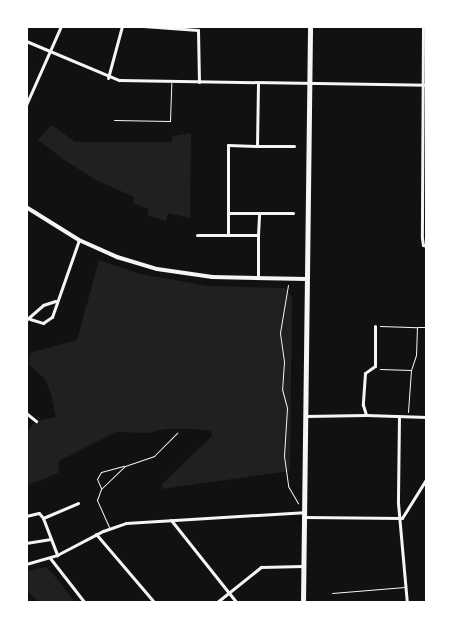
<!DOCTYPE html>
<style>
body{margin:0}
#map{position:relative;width:453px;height:629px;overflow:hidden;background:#111;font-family:"Fira Sans Condensed",sans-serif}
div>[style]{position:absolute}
.green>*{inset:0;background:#202020}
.path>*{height:1px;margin:-0.5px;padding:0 0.5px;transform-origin:0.5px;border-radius:0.5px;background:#f5f5f5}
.service>*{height:1px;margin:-0.5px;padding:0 0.5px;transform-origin:0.5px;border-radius:0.5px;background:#f5f5f5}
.minor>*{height:3px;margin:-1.5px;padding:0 1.5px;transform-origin:1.5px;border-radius:1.5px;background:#f5f5f5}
.tertiary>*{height:4px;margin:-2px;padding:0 2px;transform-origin:2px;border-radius:2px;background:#f5f5f5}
.secondary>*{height:4.5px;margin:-2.25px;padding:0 2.25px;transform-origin:2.25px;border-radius:2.25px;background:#f5f5f5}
span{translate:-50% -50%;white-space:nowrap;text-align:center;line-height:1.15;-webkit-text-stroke:4px #fff;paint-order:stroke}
.frame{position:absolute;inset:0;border:28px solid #fff;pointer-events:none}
</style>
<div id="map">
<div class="green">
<div style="clip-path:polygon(52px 125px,75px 142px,172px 142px,172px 136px,191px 133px,190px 218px,168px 213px,166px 221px,147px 215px,149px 209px,133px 203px,134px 197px,96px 180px,63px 159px,38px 140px)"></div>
<div style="clip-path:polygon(99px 260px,140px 274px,208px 286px,285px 288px,292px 297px,290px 471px,162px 489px,162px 484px,212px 436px,211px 431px,194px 429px,165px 429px,148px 433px,116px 432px,59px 461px,58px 473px,26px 486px,26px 433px,36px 421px,56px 417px,50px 391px,44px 378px,28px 364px,29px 357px,32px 352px,77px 340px)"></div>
<div style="clip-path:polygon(46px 567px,52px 573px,76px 603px,39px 603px,26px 589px,26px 571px)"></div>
</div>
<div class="path">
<div style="left:288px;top:285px;width:49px;rotate:99.5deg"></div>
<div style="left:280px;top:333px;width:29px;rotate:82deg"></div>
<div style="left:284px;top:362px;width:27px;rotate:94deg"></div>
<div style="left:282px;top:389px;width:20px;rotate:75deg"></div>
<div style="left:287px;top:408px;width:48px;rotate:93.6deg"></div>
<div style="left:284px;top:456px;width:30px;rotate:82deg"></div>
<div style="left:288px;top:486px;width:20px;rotate:60deg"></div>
<div style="left:380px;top:326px;width:37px;rotate:2deg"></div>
<div style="left:417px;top:327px;width:28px;rotate:92deg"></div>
<div style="left:416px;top:355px;width:16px;rotate:108deg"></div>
<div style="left:418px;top:327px;width:9px"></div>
<div style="left:380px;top:369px;width:31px;rotate:2deg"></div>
<div style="left:411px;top:370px;width:42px;rotate:94.1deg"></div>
</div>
<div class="service">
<div style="left:114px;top:120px;width:56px;rotate:1deg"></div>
<div style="left:170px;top:121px;width:38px;rotate:-88deg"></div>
<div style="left:101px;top:488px;width:10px;rotate:-114deg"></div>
<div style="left:97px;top:479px;width:8px;rotate:-60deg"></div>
<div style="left:101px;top:472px;width:24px;rotate:-15deg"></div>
<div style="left:109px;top:527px;width:30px;rotate:-114deg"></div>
<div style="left:97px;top:500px;width:12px;rotate:-70deg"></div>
<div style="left:101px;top:489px;width:33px;rotate:-44deg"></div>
<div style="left:125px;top:466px;width:31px;rotate:-19deg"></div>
<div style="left:154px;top:456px;width:33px;rotate:-45deg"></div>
<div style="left:332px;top:593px;width:73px;rotate:-4.7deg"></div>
</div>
<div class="minor">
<div style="left:143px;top:26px;width:55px;rotate:4.2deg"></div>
<div style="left:198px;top:30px;width:52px;rotate:88.9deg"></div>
<div style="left:423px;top:26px;width:212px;rotate:90.3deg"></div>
<div style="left:422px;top:238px;width:7px;rotate:82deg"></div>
<div style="left:423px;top:245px;width:4px;rotate:14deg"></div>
<div style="left:26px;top:41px;width:101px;rotate:22.8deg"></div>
<div style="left:119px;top:80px;width:308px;rotate:0.9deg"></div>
<div style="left:108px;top:78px;width:54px;rotate:-74.9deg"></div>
<div style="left:258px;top:83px;width:63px;rotate:90.9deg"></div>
<div style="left:257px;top:146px;width:29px;rotate:-178deg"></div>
<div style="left:228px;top:145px;width:90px;rotate:90deg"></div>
<div style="left:228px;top:235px;width:30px"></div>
<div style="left:258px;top:235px;width:43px;rotate:90deg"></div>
<div style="left:26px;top:105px;width:86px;rotate:-66.1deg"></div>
<div style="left:257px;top:146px;width:37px"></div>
<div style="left:228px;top:213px;width:65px"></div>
<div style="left:197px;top:235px;width:31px"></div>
<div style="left:258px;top:235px;width:22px;rotate:-87deg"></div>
<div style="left:30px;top:319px;width:14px;rotate:17deg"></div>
<div style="left:43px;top:323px;width:11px;rotate:-34deg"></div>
<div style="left:52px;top:317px;width:82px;rotate:-70.7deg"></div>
<div style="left:26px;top:320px;width:23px;rotate:-41deg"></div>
<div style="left:43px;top:305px;width:13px;rotate:-18deg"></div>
<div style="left:375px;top:326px;width:40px;rotate:90deg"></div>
<div style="left:375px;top:366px;width:12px;rotate:145deg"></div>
<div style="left:365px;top:373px;width:32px;rotate:94deg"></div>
<div style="left:363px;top:405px;width:10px;rotate:73deg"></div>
<div style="left:366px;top:415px;width:61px;rotate:1.9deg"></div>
<div style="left:26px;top:413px;width:13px;rotate:39deg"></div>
<div style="left:305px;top:416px;width:61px;rotate:-0.9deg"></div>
<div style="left:399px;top:416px;width:87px;rotate:90.7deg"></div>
<div style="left:398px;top:503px;width:100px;rotate:84.9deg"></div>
<div style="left:26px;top:516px;width:13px;rotate:-13deg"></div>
<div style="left:39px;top:513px;width:6px;rotate:51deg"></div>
<div style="left:43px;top:518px;width:38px;rotate:-23deg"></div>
<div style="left:304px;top:517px;width:98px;rotate:0.6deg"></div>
<div style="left:43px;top:518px;width:40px;rotate:69deg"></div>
<div style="left:402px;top:518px;width:47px;rotate:-58deg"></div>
<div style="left:171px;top:520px;width:106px;rotate:51.5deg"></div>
<div style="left:96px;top:534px;width:91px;rotate:49.5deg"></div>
<div style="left:26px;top:543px;width:25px;rotate:-9deg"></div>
<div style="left:50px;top:558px;width:57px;rotate:52.1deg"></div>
<div style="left:26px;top:564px;width:32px;rotate:-16deg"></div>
<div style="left:57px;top:555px;width:52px;rotate:-27.6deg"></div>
<div style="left:103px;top:531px;width:24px;rotate:-19deg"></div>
<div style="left:126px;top:523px;width:178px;rotate:-3.5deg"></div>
<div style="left:216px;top:603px;width:58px;rotate:-38.7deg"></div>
<div style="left:261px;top:567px;width:42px;rotate:-1.4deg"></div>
</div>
<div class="tertiary">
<div style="left:26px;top:207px;width:62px;rotate:31.9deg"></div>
<div style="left:79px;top:240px;width:42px;rotate:24.1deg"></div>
<div style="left:117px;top:257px;width:42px;rotate:16.7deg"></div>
<div style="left:157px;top:269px;width:56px;rotate:8.3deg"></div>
<div style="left:212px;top:277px;width:95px;rotate:1.2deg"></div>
</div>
<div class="secondary">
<div style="left:303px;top:603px;width:577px;rotate:-89.3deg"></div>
</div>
<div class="frame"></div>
</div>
